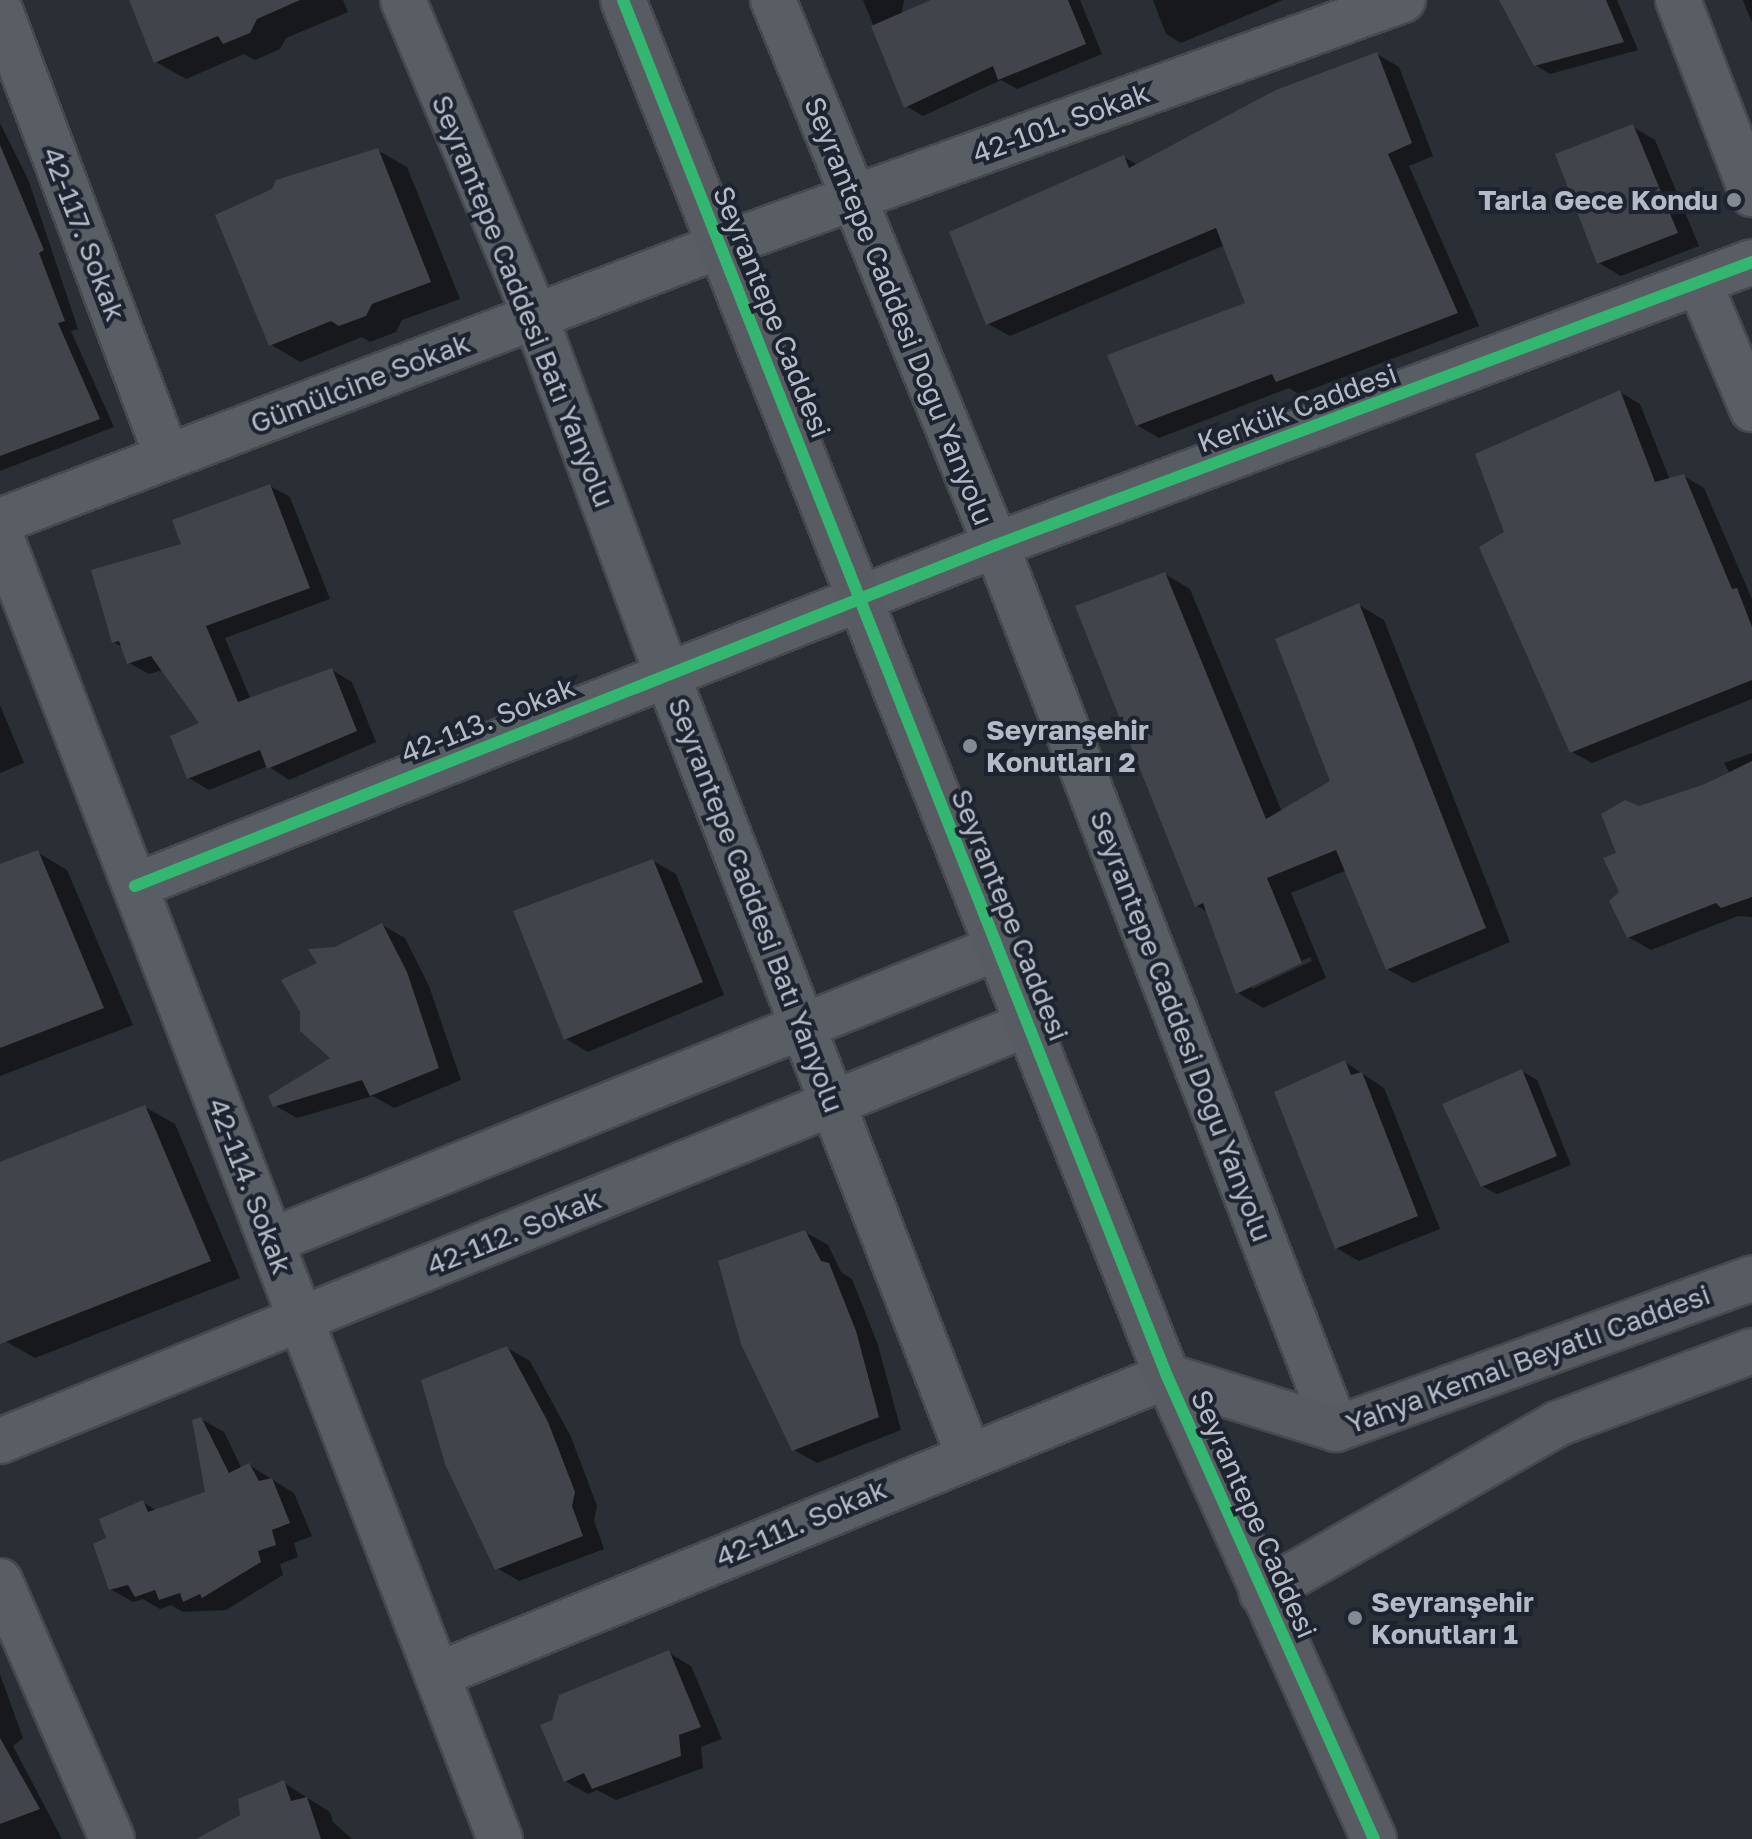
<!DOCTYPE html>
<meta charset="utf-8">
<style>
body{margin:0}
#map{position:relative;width:1752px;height:1839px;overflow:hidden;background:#2a2e35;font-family:"Golos Text",sans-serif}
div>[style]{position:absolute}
.shadow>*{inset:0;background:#0007}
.building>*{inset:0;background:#41444a}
.roads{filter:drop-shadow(2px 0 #46494e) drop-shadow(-2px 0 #46494e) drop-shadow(0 2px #46494e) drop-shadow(0 -2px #46494e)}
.street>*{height:44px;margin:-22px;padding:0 22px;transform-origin:22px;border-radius:22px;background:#595d64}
.secondary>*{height:44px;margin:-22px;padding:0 22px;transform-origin:22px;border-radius:22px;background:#585b62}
.cycleway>*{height:12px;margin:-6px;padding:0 6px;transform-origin:6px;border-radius:6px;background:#33b770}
.dots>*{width:22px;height:22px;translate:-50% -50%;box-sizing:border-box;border:4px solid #1d2430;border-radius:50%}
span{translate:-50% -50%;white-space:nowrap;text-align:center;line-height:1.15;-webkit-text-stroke:8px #1d2430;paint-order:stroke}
.street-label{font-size:28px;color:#b4bac6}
.poi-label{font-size:28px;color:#b4bac6;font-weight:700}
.right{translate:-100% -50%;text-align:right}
.left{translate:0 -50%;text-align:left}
</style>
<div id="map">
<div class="shadow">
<div style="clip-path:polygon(131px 0,343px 0,348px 12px,286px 38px,280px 49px,255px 60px,244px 54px,186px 79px,156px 62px)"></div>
<div style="clip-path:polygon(863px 0,904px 0,901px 16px,941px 0,1080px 0,1102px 54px,1017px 89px,1001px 80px,923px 116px,906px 106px)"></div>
<div style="clip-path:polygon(1153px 0,1283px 0,1181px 43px,1166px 34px)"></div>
<div style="clip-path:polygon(1514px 0,1617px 0,1638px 50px,1550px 74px,1535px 65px)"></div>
<div style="clip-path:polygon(1743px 0,1752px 0,1752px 22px,1747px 11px)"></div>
<div style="clip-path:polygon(1377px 54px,1399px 67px,1433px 156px,1409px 166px,1479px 326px,1299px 394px,1289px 388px,1159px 438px,1137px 425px,1247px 304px,1225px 245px,1010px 336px,988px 324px,1124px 157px,1138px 165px)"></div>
<div style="clip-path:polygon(0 123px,28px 179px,78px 329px,71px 331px,114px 427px,0 471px)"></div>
<div style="clip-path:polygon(1633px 127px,1655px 140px,1699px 246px,1621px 276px,1599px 263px)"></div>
<div style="clip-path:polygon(377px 150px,407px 167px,460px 299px,402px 320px,396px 332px,370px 342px,362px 337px,300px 362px,270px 344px)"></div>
<div style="clip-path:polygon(1620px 392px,1640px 404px,1670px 480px,1684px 476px,1704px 488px,1752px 599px,1752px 699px,1592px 763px,1572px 752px)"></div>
<div style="clip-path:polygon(270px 486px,290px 497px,330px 599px,225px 638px,251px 700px,332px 670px,352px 682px,376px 742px,289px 780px,268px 766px,209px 790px,189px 778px,202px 724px,163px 670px,149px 674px,129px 663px,124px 648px,113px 642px,184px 545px)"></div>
<div style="clip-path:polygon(evenodd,1165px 574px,1190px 589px,1282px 812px,1332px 781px,1359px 605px,1384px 620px,1510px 942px,1413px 983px,1387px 969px,1347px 870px,1291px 893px,1326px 978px,1263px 1008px,1238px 993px,1209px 913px,1196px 905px,1165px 574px,1310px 957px,1312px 961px,1252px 989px,1252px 984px,1310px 957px)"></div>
<div style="clip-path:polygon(0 705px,24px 763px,0 773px)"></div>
<div style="clip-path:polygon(1752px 753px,1752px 917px,1738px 916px,1651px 950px,1628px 937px,1619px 854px,1639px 809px,1706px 785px,1729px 772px,1724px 763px)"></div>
<div style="clip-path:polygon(37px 852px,67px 870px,133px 1025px,0 1076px,0 866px)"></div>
<div style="clip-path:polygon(653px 861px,676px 874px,724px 995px,588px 1052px,566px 1039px)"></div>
<div style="clip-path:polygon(382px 925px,405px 938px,429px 986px,461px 1080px,394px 1108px,373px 1096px,297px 1118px,274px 1105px,334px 1058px,319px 964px,335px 949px)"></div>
<div style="clip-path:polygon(1345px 1062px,1384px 1088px,1440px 1229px,1359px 1261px,1336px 1248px)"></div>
<div style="clip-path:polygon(1522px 1071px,1537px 1080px,1571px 1165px,1497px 1194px,1482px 1186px)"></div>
<div style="clip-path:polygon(145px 1107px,175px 1124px,240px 1278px,35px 1358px,5px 1341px,0 1327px,0 1164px)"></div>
<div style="clip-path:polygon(805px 1232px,828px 1245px,841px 1272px,852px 1279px,878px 1345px,901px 1430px,817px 1463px,794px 1450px)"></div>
<div style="clip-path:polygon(507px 1348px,530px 1361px,571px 1437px,597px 1506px,594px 1520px,604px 1549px,519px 1581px,497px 1568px)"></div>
<div style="clip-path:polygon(201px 1419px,224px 1432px,242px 1469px,249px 1465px,294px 1493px,312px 1536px,294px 1543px,298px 1557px,280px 1564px,283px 1575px,226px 1610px,183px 1612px,171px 1605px,160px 1609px,143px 1599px,133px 1602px,110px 1589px,109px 1539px,143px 1502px,157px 1511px,208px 1494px)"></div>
<div style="clip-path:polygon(669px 1653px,691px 1666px,722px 1739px,701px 1747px,703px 1768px,616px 1800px,597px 1790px,588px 1794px,565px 1781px)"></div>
<div style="clip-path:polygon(0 1674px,23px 1738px,13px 1746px,62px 1839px,0 1839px)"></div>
<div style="clip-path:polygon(284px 1783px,330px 1812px,333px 1822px,352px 1839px,233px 1839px,243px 1816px)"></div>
</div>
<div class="building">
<div style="clip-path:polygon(129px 0,300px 0,257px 19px,250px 33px,223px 44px,218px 36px,154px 63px)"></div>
<div style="clip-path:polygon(931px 0,1068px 0,1086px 44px,998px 80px,993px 66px,904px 108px,871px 26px)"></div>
<div style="clip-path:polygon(1499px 0,1606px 0,1624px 42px,1534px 66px)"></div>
<div style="clip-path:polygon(1377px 52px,1412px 143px,1388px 154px,1458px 313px,1276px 382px,1272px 374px,1136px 426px,1107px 355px,1245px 303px,1216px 228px,986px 325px,949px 232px,1124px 155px,1129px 168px,1276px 90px)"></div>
<div style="clip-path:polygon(1633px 124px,1678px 233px,1597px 264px,1555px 154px)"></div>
<div style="clip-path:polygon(0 145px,44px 250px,39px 253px,65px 321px,58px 323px,100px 419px,0 456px)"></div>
<div style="clip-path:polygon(378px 148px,431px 282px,372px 304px,366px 316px,339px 326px,331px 321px,269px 346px,215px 215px,272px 189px,276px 180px)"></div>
<div style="clip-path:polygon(1620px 390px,1655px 482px,1684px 474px,1732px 589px,1737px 588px,1752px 627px,1752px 680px,1570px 753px,1479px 547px,1504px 532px,1475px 454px)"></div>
<div style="clip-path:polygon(270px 484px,310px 588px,206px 626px,238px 702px,332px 668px,357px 731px,267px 769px,260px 750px,187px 779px,170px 736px,199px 723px,151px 656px,127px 664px,119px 641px,112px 643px,91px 570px,181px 544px,172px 520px)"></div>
<div style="clip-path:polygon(1165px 572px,1266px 819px,1330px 781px,1275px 639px,1359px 603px,1486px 928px,1386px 970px,1336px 850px,1267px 878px,1302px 963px,1236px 994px,1203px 903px,1195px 907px,1075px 606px)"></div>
<div style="clip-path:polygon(1752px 761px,1752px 897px,1721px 908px,1716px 903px,1627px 938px,1609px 901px,1619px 892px,1603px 858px,1616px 853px,1601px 814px,1625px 800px,1639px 806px,1705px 784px)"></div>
<div style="clip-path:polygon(38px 850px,104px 1008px,0 1048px,0 864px)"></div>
<div style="clip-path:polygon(653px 859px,703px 982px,564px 1040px,513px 911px)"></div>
<div style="clip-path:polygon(382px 923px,407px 972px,439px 1068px,370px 1096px,362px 1080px,273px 1107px,268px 1096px,330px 1058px,300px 1031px,300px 1012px,281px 980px,317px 963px,308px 949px,335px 947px)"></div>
<div style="clip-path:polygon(1345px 1060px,1351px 1075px,1362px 1072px,1418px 1216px,1335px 1249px,1274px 1092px)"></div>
<div style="clip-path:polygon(1522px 1069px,1557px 1156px,1481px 1187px,1442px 1104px)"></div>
<div style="clip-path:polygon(145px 1105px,211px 1261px,0 1344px,0 1162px)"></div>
<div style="clip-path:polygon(805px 1230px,821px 1261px,829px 1263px,856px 1331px,879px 1417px,792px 1451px,741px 1344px,718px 1261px)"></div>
<div style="clip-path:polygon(507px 1346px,548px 1422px,575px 1492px,572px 1506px,583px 1536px,495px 1570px,445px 1464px,421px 1380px)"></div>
<div style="clip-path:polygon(201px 1417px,229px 1473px,249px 1463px,259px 1481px,272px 1478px,290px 1523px,272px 1530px,276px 1545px,258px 1551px,261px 1562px,202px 1598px,200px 1594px,183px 1602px,180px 1593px,159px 1600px,155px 1590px,135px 1597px,128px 1585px,109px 1590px,93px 1544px,106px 1538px,99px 1519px,143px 1500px,148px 1512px,205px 1492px,192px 1420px)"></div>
<div style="clip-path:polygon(669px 1650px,701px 1727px,679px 1735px,681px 1756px,592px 1789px,584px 1773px,564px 1782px,540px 1725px,552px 1720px,559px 1695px)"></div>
<div style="clip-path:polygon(0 1738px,40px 1809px,0 1824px)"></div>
<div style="clip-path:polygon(284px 1780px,291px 1801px,307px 1797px,321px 1839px,196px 1839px,240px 1815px,238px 1799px)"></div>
</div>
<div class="roads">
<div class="street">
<div style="left:403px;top:0;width:342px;rotate:67.3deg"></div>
<div style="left:535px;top:316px;width:382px;rotate:69.8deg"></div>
<div style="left:667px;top:675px;width:835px;rotate:68.87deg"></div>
<div style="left:773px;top:0;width:589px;rotate:67.75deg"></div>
<div style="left:996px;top:545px;width:947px;rotate:68.96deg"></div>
<div style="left:1678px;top:0;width:208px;rotate:69.1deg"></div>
<div style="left:0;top:10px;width:477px;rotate:69.5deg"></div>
<div style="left:1699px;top:282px;width:138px;rotate:67.3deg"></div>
<div style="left:0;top:521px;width:771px;rotate:-20.9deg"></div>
<div style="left:720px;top:246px;width:726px;rotate:-19.81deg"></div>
<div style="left:0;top:534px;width:1398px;rotate:69.04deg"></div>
<div style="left:135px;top:886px;width:926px;rotate:-21.61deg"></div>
<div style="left:996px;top:545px;width:807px;rotate:-20.52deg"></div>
<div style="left:271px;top:1241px;width:783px;rotate:-21.98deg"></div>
<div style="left:0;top:1441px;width:1109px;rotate:-22.08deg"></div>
<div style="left:0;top:1581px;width:281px;rotate:66.5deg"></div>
<div style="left:437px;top:1675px;width:789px;rotate:-22.27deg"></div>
</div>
<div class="secondary">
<div style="left:623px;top:0;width:1480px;rotate:68.43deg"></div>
<div style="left:1167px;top:1376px;width:507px;rotate:65.91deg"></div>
<div style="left:1167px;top:1376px;width:177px;rotate:17.4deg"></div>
<div style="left:1336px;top:1429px;width:443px;rotate:-19.9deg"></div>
<div style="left:1262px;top:1593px;width:340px;rotate:-29.8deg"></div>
<div style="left:1557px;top:1424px;width:208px;rotate:-20.5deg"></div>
</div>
</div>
<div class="cycleway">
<div style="left:623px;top:0;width:1480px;rotate:68.43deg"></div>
<div style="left:1167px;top:1376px;width:507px;rotate:65.91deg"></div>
<div style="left:135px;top:886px;width:926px;rotate:-21.61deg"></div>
<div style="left:996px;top:545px;width:807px;rotate:-20.52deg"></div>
</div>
<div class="dots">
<div style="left:1734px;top:200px;background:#848993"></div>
<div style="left:970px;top:746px;background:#848993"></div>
<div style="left:1355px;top:1618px;background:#848993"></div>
</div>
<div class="street-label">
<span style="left:1061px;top:123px;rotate:-20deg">42-101. Sokak</span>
<span style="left:84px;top:234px;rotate:69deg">42-117. Sokak</span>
<span style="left:523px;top:301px;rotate:68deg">Seyrantepe Caddesi Batı Yanyolu</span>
<span style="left:899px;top:311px;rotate:68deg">Seyrantepe Caddesi Doğu Yanyolu</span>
<span style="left:772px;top:312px;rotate:68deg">Seyrantepe Caddesi</span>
<span style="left:360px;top:383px;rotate:-21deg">Gümülcine Sokak</span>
<span style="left:1297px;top:408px;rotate:-20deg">Kerkük Caddesi</span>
<span style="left:488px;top:720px;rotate:-22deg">42-113. Sokak</span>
<span style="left:756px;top:905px;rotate:69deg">Seyrantepe Caddesi Batı Yanyolu</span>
<span style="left:1010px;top:915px;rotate:68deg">Seyrantepe Caddesi</span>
<span style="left:1181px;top:1026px;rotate:69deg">Seyrantepe Caddesi Doğu Yanyolu</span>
<span style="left:250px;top:1186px;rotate:69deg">42-114. Sokak</span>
<span style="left:514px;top:1232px;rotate:-22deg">42-112. Sokak</span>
<span style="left:1528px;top:1359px;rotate:-20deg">Yahya Kemal Beyatlı Caddesi</span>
<span style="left:1254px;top:1514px;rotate:66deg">Seyrantepe Caddesi</span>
<span style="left:801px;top:1523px;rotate:-23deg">42-111. Sokak</span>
</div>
<div class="poi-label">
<span class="right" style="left:1718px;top:200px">Tarla Gece Kondu</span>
<span class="left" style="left:986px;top:746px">Seyranşehir<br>Konutları 2</span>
<span class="left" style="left:1371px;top:1618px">Seyranşehir<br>Konutları 1</span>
</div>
</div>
